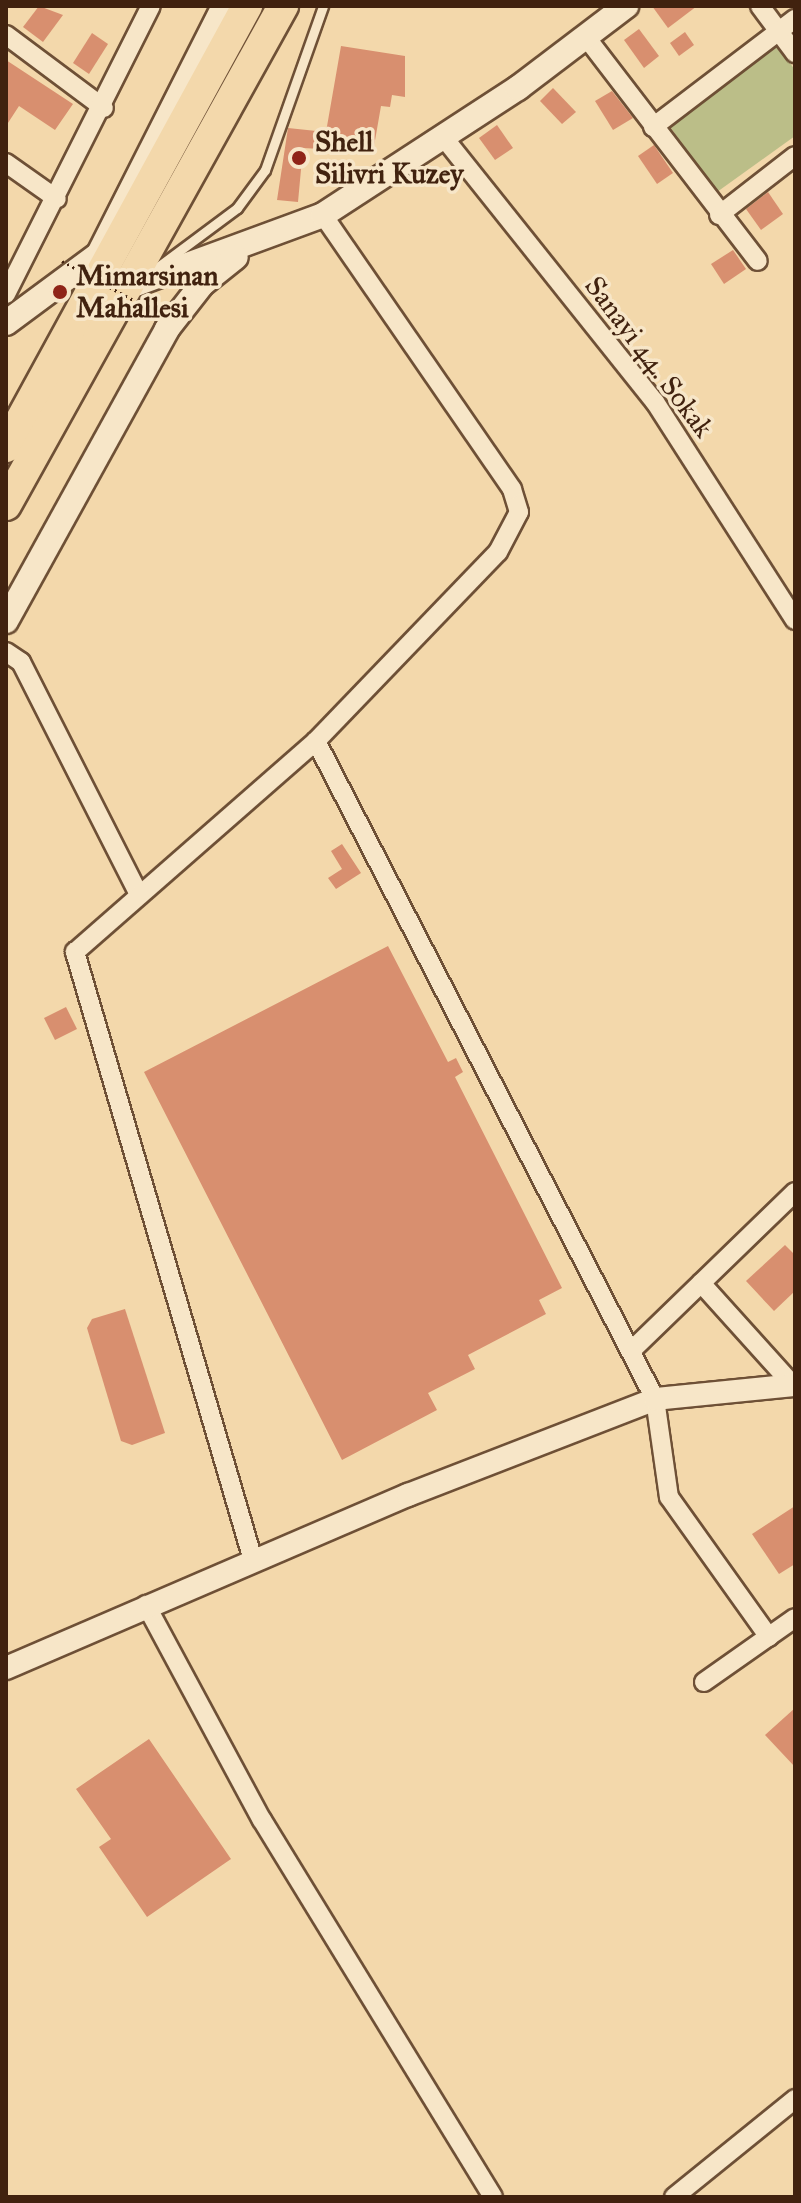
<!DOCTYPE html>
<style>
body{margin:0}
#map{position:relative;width:801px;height:2203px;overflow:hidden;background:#f3d8ab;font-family:"IM FELL Great Primer",serif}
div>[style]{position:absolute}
.green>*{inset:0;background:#bbbe88}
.building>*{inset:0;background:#d88f6f}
.roads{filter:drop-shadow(2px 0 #6e5036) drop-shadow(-2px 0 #6e5036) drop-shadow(0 2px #6e5036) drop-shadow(0 -2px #6e5036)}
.service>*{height:9px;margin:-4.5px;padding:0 4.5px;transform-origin:4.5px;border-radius:4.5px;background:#f7e6c8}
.minor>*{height:18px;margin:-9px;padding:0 9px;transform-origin:9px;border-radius:9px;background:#f7e6c8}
.tertiary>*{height:22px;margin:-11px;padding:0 11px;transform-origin:11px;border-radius:11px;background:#f7e6c8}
.secondary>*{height:24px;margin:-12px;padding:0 12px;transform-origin:12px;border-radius:12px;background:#f7e6c8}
.trunk>*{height:30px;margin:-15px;padding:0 15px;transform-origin:15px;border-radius:15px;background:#f3d8ab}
.path-bridge>*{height:3px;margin-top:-1.5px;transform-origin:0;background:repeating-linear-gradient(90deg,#41220f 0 2px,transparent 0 6px)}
.dots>*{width:22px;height:22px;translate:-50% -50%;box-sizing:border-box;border:4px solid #f7e6c8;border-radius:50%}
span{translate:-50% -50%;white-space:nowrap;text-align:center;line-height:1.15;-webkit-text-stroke:7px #f7e6c8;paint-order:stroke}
.poi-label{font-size:28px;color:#41220f;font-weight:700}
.left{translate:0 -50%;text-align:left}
.street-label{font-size:28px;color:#41220f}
.frame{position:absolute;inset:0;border:8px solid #41220f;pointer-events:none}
</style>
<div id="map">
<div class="green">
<div style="clip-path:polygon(777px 45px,795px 70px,795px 136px,717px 192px,668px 124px)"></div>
</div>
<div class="building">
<div style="clip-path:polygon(39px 6px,63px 15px,43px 42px,23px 27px)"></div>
<div style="clip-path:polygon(652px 6px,697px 6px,668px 28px)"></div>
<div style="clip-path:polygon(639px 29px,659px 56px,644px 68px,624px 40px)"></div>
<div style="clip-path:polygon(685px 32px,694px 45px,679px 56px,670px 43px)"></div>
<div style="clip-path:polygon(92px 33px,108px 44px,89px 74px,73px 63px)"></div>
<div style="clip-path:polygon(341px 46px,405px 56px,405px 97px,392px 95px,390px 107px,381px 106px,373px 152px,303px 148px,298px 202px,277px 200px,288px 128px,326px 132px)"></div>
<div style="clip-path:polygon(6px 60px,73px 104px,55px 130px,19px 106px,6px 126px)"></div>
<div style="clip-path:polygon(553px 88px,576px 112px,562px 124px,540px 101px)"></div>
<div style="clip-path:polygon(612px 91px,633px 118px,613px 130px,595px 101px)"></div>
<div style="clip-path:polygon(497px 125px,513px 148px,495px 160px,479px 138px)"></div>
<div style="clip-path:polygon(654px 145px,673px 173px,657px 184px,638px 156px)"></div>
<div style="clip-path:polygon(768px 192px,783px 214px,761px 230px,746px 209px)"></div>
<div style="clip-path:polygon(733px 250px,746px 269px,724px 284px,711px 264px)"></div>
<div style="clip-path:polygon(342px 844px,361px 873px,336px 889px,328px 878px,342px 869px,331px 851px)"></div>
<div style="clip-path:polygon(388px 946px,448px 1062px,456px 1058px,463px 1072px,455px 1077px,562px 1288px,539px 1300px,546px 1314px,468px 1355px,475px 1369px,428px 1393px,437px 1410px,342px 1460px,144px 1072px)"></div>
<div style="clip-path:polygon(66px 1007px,77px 1029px,55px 1040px,44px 1018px)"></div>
<div style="clip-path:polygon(785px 1245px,795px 1255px,795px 1291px,774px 1311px,746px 1281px)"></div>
<div style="clip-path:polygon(125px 1309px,165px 1433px,132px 1445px,121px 1441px,87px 1328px,92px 1319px)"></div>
<div style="clip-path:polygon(795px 1506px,795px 1564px,779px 1574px,752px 1534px)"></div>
<div style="clip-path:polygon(795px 1708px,795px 1767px,765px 1735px)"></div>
<div style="clip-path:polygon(149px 1739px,231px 1859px,147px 1917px,99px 1847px,111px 1839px,76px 1789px)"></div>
</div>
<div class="roads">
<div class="service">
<div style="left:159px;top:266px;width:97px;rotate:-36.6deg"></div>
<div style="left:237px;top:208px;width:47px;rotate:-53.6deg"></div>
<div style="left:265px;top:170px;width:174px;rotate:-70.5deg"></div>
</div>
<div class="minor">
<div style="left:760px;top:6px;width:59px;rotate:53.3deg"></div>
<div style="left:6px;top:35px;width:122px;rotate:36.7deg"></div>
<div style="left:586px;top:37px;width:282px;rotate:52.5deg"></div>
<div style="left:653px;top:127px;width:178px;rotate:-37.3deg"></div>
<div style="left:444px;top:138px;width:338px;rotate:51.4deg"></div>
<div style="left:655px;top:402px;width:259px;rotate:57.3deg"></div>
<div style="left:6px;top:163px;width:62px;rotate:35.2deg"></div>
<div style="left:719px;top:215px;width:96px;rotate:-37.8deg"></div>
<div style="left:96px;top:253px;width:277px;rotate:-63.2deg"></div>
<div style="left:6px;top:294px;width:322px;rotate:-63.3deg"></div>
<div style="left:6px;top:652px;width:18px;rotate:34deg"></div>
<div style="left:21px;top:662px;width:261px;rotate:63.1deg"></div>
<div style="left:316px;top:741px;width:740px;rotate:62.74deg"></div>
<div style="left:655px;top:1399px;width:99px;rotate:81.9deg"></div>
<div style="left:669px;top:1497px;width:172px;rotate:54.5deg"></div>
<div style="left:701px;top:1283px;width:137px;rotate:48deg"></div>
<div style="left:632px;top:1350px;width:227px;rotate:-44.1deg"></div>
<div style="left:253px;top:1560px;width:634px;rotate:-106.32deg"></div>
<div style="left:75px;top:952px;width:320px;rotate:-41.2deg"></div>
<div style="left:316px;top:741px;width:262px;rotate:-46.1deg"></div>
<div style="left:498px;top:552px;width:45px;rotate:-62.3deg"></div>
<div style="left:519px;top:512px;width:24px;rotate:-107deg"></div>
<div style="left:512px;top:489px;width:333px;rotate:-124.6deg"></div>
<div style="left:146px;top:1605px;width:244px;rotate:61.7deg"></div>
<div style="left:262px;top:1820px;width:442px;rotate:58.5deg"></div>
<div style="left:704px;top:1682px;width:111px;rotate:-35.1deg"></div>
<div style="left:674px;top:2197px;width:156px;rotate:-39deg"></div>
</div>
<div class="tertiary">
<div style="left:6px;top:1668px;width:438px;rotate:-23.3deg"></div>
<div style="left:408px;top:1495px;width:265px;rotate:-21.2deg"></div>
<div style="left:655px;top:1399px;width:141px;rotate:-5.7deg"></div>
</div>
<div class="secondary">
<div style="left:133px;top:285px;width:202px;rotate:-20.2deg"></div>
<div style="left:323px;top:215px;width:233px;rotate:-33.1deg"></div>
<div style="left:518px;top:88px;width:136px;rotate:-37.2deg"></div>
<div style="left:6px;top:323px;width:143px;rotate:-36.5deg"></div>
<div style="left:6px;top:621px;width:333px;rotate:-61.1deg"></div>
<div style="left:167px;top:329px;width:57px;rotate:-52.1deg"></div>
<div style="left:202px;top:284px;width:43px;rotate:-38.5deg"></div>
</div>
<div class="trunk">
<div style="left:6px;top:447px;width:503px;rotate:-61.34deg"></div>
<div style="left:6px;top:505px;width:571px;rotate:-60.96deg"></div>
</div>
</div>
<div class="path-bridge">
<div style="left:62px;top:261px;width:119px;rotate:28.7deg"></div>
</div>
<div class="dots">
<div style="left:299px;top:158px;background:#8f2418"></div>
<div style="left:60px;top:292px;background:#8f2418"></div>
</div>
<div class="poi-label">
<span class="left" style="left:315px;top:158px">Shell<br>Silivri Kuzey</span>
<span class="left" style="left:76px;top:292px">Mimarsinan<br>Mahallesi</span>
</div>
<div class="street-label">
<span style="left:649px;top:357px;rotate:53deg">Sanayi 44. Sokak</span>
</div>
<div class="frame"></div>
</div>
